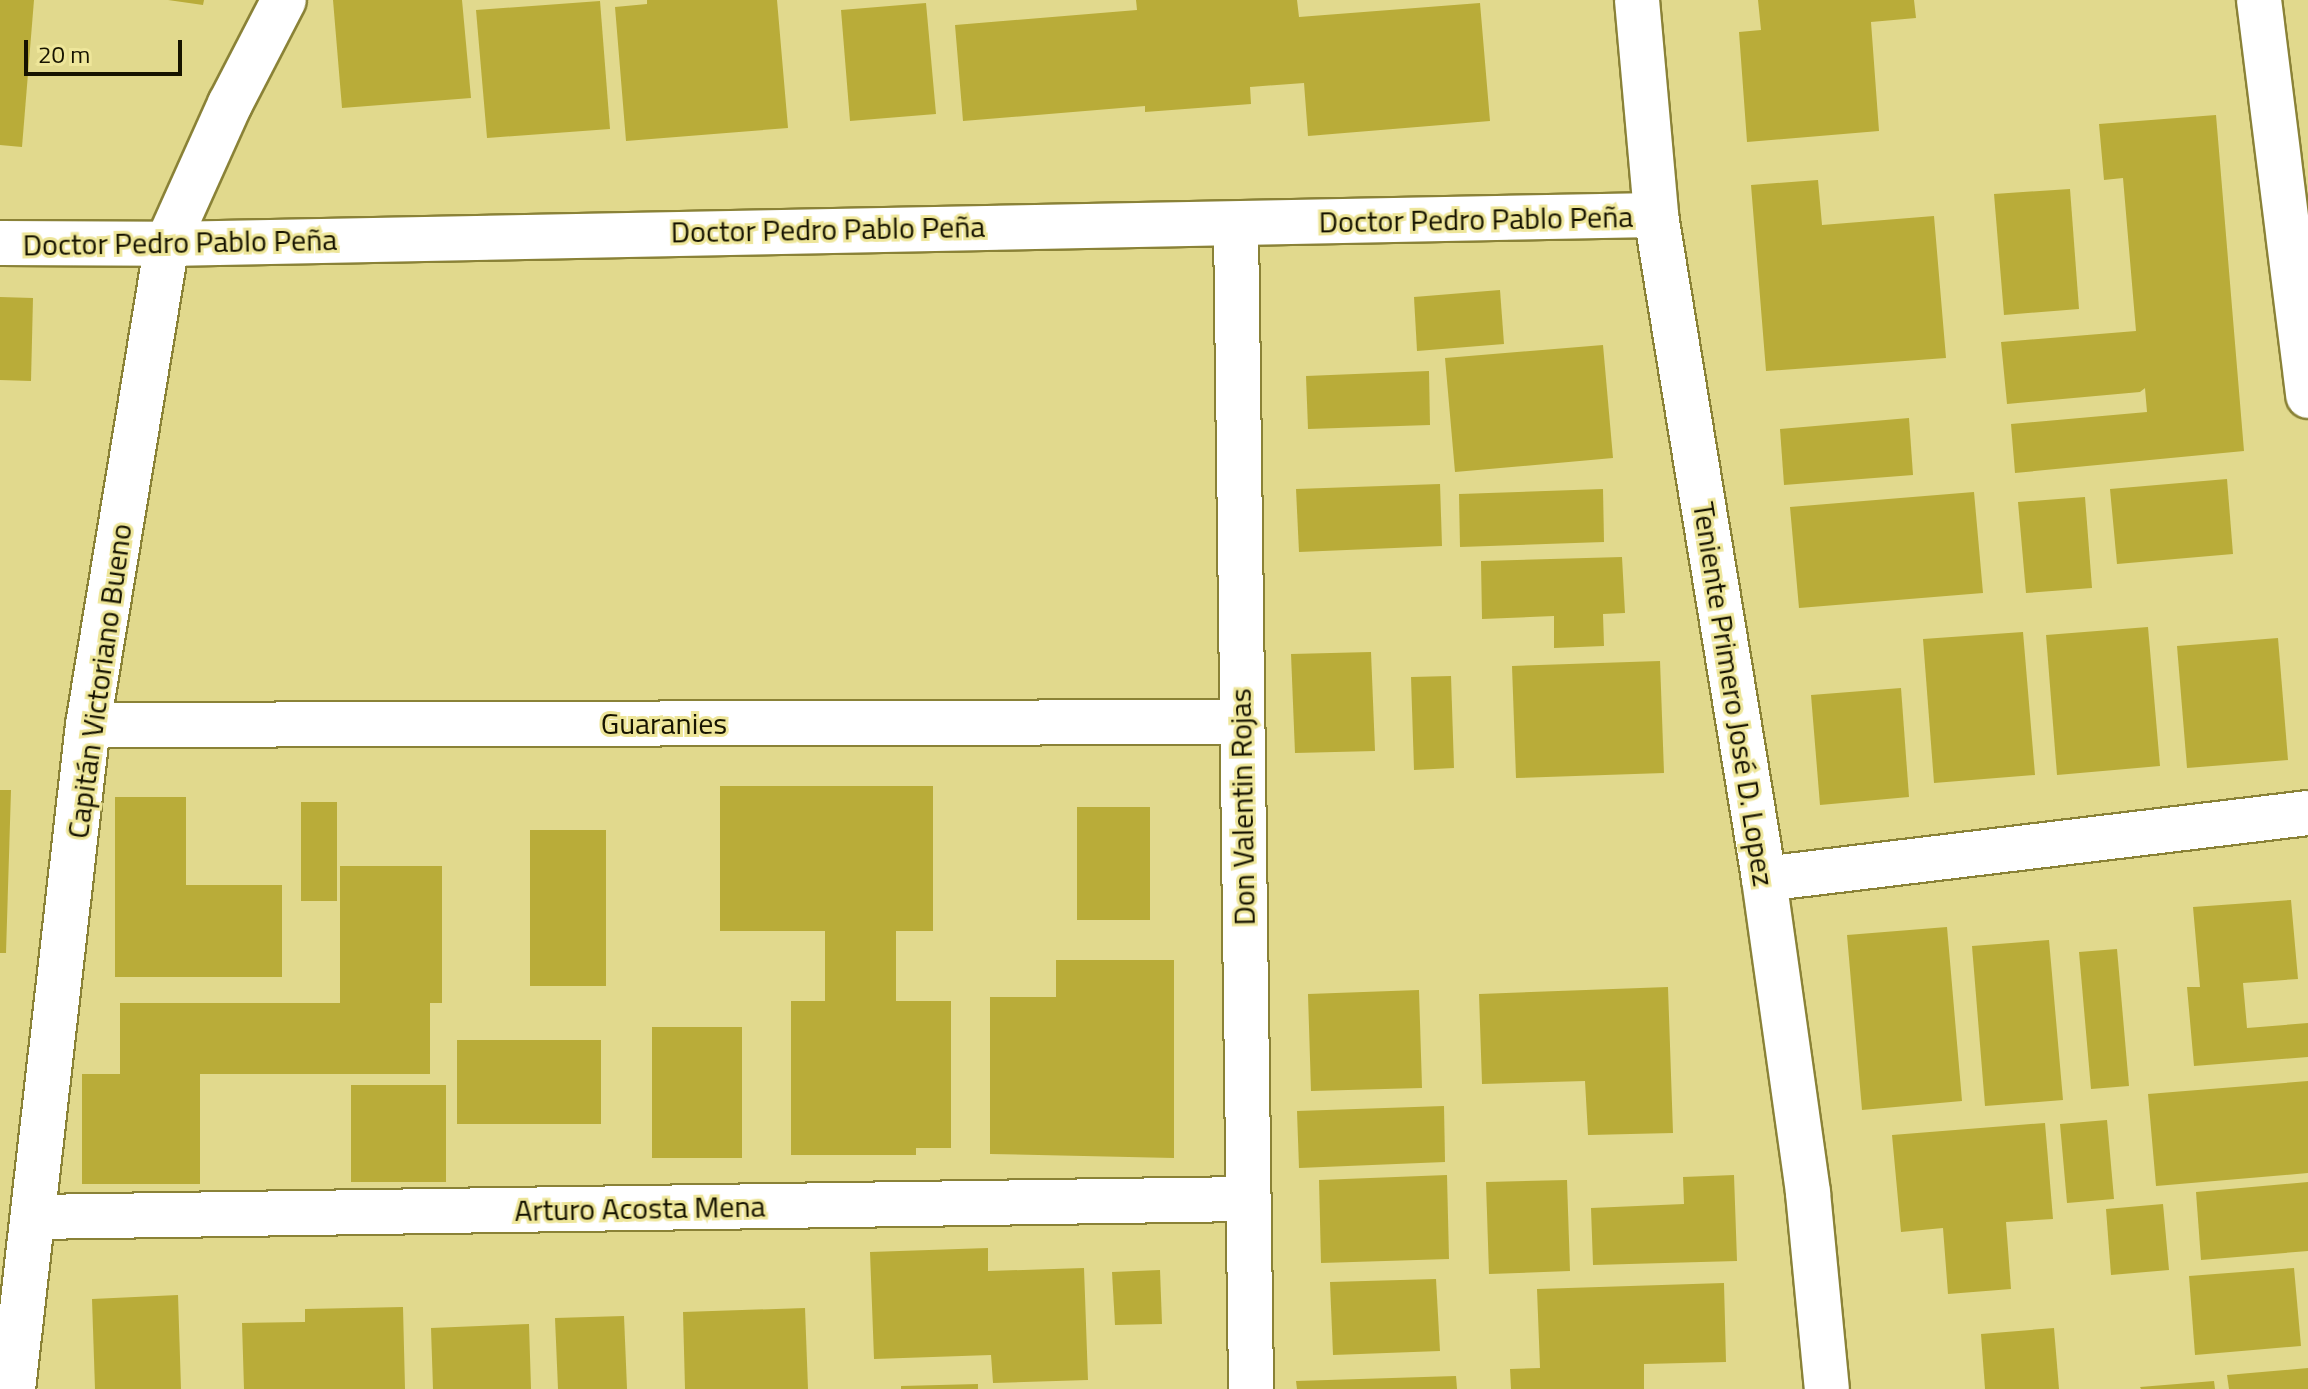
<!DOCTYPE html>
<meta charset="utf-8">
<style>
body{margin:0}
#map{position:relative;width:2308px;height:1389px;overflow:hidden;background:#e1d98d;font-family:"Titillium Web",sans-serif}
div>[style]{position:absolute}
.building>*{inset:0;background:#b9ac39}
.roads{filter:drop-shadow(2px 0 #8a8237) drop-shadow(-2px 0 #8a8237) drop-shadow(0 2px #8a8237) drop-shadow(0 -2px #8a8237)}
.minor>*{height:44px;margin:-22px;padding:0 22px;transform-origin:22px;border-radius:22px;background:#fff}
span{translate:-50% -50%;white-space:nowrap;text-align:center;line-height:1.15;-webkit-text-stroke:6px #eee69a;paint-order:stroke}
.street-label{font-size:30px;color:#161300}
.scale{position:absolute;left:24px;top:40px;width:158px;height:36px;box-sizing:border-box;border:4px solid #161300;border-top:0;padding-left:10px;font-size:24px;line-height:28px;white-space:nowrap;color:#161300;-webkit-text-stroke:6px #eee69a;paint-order:stroke}
</style>
<div id="map">
<div class="building">
<div style="clip-path:polygon(0 0,34px 0,22px 147px,0 145px)"></div>
<div style="clip-path:polygon(168px 0,204px 0,203px 5px)"></div>
<div style="clip-path:polygon(333px 0,462px 0,471px 98px,342px 108px)"></div>
<div style="clip-path:polygon(647px 0,777px 0,788px 128px,626px 141px,615px 7px,647px 4px)"></div>
<div style="clip-path:polygon(1136px 0,1297px 0,1299px 17px,1480px 3px,1490px 121px,1308px 136px,1304px 83px,1250px 87px,1251px 104px,1145px 112px,1145px 106px,963px 121px,955px 25px,1137px 10px)"></div>
<div style="clip-path:polygon(1758px 0,1914px 0,1916px 18px,1871px 22px,1879px 131px,1747px 142px,1739px 32px,1761px 30px)"></div>
<div style="clip-path:polygon(600px 1px,610px 129px,487px 138px,476px 10px)"></div>
<div style="clip-path:polygon(926px 3px,936px 114px,850px 121px,841px 10px)"></div>
<div style="clip-path:polygon(2216px 115px,2244px 451px,2015px 473px,2011px 424px,2147px 412px,2145px 388px,2140px 392px,2007px 404px,2001px 342px,2136px 331px,2123px 178px,2104px 180px,2099px 124px)"></div>
<div style="clip-path:polygon(1818px 180px,1822px 225px,1934px 216px,1946px 358px,1766px 371px,1751px 185px)"></div>
<div style="clip-path:polygon(2070px 189px,2079px 309px,2004px 315px,1994px 194px)"></div>
<div style="clip-path:polygon(1500px 290px,1504px 344px,1417px 351px,1414px 297px)"></div>
<div style="clip-path:polygon(0 297px,33px 298px,31px 381px,0 380px)"></div>
<div style="clip-path:polygon(1603px 345px,1613px 458px,1455px 472px,1445px 358px)"></div>
<div style="clip-path:polygon(1429px 371px,1430px 425px,1308px 429px,1306px 376px)"></div>
<div style="clip-path:polygon(1909px 418px,1913px 475px,1784px 485px,1780px 429px)"></div>
<div style="clip-path:polygon(2227px 479px,2233px 554px,2117px 564px,2110px 489px)"></div>
<div style="clip-path:polygon(1440px 484px,1442px 546px,1299px 552px,1296px 489px)"></div>
<div style="clip-path:polygon(1603px 489px,1604px 542px,1460px 547px,1459px 494px)"></div>
<div style="clip-path:polygon(1974px 492px,1983px 593px,1799px 608px,1790px 507px)"></div>
<div style="clip-path:polygon(2085px 497px,2092px 588px,2026px 593px,2018px 502px)"></div>
<div style="clip-path:polygon(1622px 557px,1625px 613px,1603px 614px,1604px 646px,1554px 648px,1554px 616px,1482px 619px,1481px 561px)"></div>
<div style="clip-path:polygon(2148px 627px,2160px 766px,2057px 775px,2046px 635px)"></div>
<div style="clip-path:polygon(2023px 632px,2035px 775px,1934px 783px,1923px 639px)"></div>
<div style="clip-path:polygon(2278px 638px,2288px 760px,2187px 768px,2177px 646px)"></div>
<div style="clip-path:polygon(1371px 652px,1375px 751px,1295px 753px,1291px 654px)"></div>
<div style="clip-path:polygon(1660px 661px,1664px 773px,1516px 778px,1512px 666px)"></div>
<div style="clip-path:polygon(1451px 676px,1454px 768px,1414px 770px,1411px 677px)"></div>
<div style="clip-path:polygon(1901px 688px,1909px 797px,1820px 805px,1811px 695px)"></div>
<div style="clip-path:polygon(720px 786px,933px 786px,933px 931px,896px 931px,896px 1001px,951px 1001px,951px 1148px,916px 1148px,916px 1155px,791px 1155px,791px 1001px,825px 1001px,825px 931px,720px 931px)"></div>
<div style="clip-path:polygon(0 790px,11px 790px,6px 953px,0 953px)"></div>
<div style="clip-path:polygon(115px 797px,186px 797px,186px 885px,282px 885px,282px 977px,115px 977px)"></div>
<div style="clip-path:polygon(301px 802px,337px 802px,337px 901px,301px 901px)"></div>
<div style="clip-path:polygon(1077px 807px,1150px 807px,1150px 920px,1077px 920px)"></div>
<div style="clip-path:polygon(530px 830px,606px 830px,606px 986px,530px 986px)"></div>
<div style="clip-path:polygon(340px 866px,442px 866px,442px 1003px,430px 1003px,430px 1074px,200px 1074px,200px 1184px,82px 1184px,82px 1074px,120px 1074px,120px 1003px,340px 1003px)"></div>
<div style="clip-path:polygon(2291px 900px,2298px 979px,2243px 983px,2247px 1028px,2308px 1023px,2308px 1057px,2194px 1066px,2187px 987px,2200px 987px,2193px 907px)"></div>
<div style="clip-path:polygon(1947px 927px,1962px 1101px,1862px 1110px,1847px 935px)"></div>
<div style="clip-path:polygon(2049px 940px,2063px 1100px,1985px 1106px,1972px 946px)"></div>
<div style="clip-path:polygon(2117px 949px,2129px 1086px,2091px 1089px,2079px 952px)"></div>
<div style="clip-path:polygon(1056px 960px,1174px 960px,1174px 1158px,990px 1154px,990px 997px,1056px 997px)"></div>
<div style="clip-path:polygon(1668px 987px,1673px 1133px,1588px 1135px,1585px 1081px,1482px 1084px,1479px 994px)"></div>
<div style="clip-path:polygon(1419px 990px,1422px 1088px,1311px 1091px,1308px 994px)"></div>
<div style="clip-path:polygon(652px 1027px,742px 1027px,742px 1158px,652px 1158px)"></div>
<div style="clip-path:polygon(457px 1040px,601px 1040px,601px 1124px,457px 1124px)"></div>
<div style="clip-path:polygon(2308px 1081px,2308px 1173px,2156px 1186px,2148px 1094px)"></div>
<div style="clip-path:polygon(351px 1085px,446px 1085px,446px 1182px,351px 1182px)"></div>
<div style="clip-path:polygon(1444px 1106px,1445px 1162px,1299px 1168px,1297px 1111px)"></div>
<div style="clip-path:polygon(2107px 1120px,2114px 1199px,2067px 1203px,2060px 1124px)"></div>
<div style="clip-path:polygon(2045px 1123px,2053px 1219px,2006px 1222px,2011px 1289px,1948px 1294px,1943px 1228px,1901px 1232px,1892px 1135px)"></div>
<div style="clip-path:polygon(1447px 1175px,1449px 1259px,1321px 1263px,1319px 1180px)"></div>
<div style="clip-path:polygon(1734px 1175px,1737px 1261px,1593px 1265px,1591px 1208px,1684px 1204px,1683px 1177px)"></div>
<div style="clip-path:polygon(1567px 1180px,1570px 1271px,1489px 1274px,1486px 1182px)"></div>
<div style="clip-path:polygon(2308px 1182px,2308px 1251px,2201px 1260px,2196px 1192px)"></div>
<div style="clip-path:polygon(2163px 1204px,2169px 1270px,2111px 1275px,2106px 1209px)"></div>
<div style="clip-path:polygon(988px 1248px,988px 1271px,1084px 1268px,1088px 1380px,993px 1383px,991px 1355px,874px 1359px,870px 1252px)"></div>
<div style="clip-path:polygon(2294px 1268px,2301px 1346px,2195px 1355px,2189px 1276px)"></div>
<div style="clip-path:polygon(1160px 1270px,1162px 1324px,1115px 1325px,1112px 1272px)"></div>
<div style="clip-path:polygon(1436px 1279px,1440px 1351px,1333px 1355px,1330px 1282px)"></div>
<div style="clip-path:polygon(1724px 1283px,1726px 1362px,1644px 1364px,1644px 1389px,1511px 1389px,1510px 1369px,1540px 1368px,1537px 1289px)"></div>
<div style="clip-path:polygon(178px 1295px,181px 1389px,95px 1389px,92px 1299px)"></div>
<div style="clip-path:polygon(403px 1307px,405px 1389px,244px 1389px,242px 1323px,305px 1322px,305px 1309px)"></div>
<div style="clip-path:polygon(805px 1308px,808px 1389px,685px 1389px,683px 1312px)"></div>
<div style="clip-path:polygon(624px 1316px,627px 1389px,558px 1389px,555px 1318px)"></div>
<div style="clip-path:polygon(529px 1324px,531px 1389px,433px 1389px,431px 1328px)"></div>
<div style="clip-path:polygon(2054px 1328px,2059px 1389px,1985px 1389px,1981px 1334px)"></div>
<div style="clip-path:polygon(2308px 1368px,2308px 1389px,2229px 1389px,2227px 1375px)"></div>
<div style="clip-path:polygon(1456px 1376px,1457px 1389px,1297px 1389px,1296px 1381px)"></div>
<div style="clip-path:polygon(2214px 1381px,2215px 1389px,2141px 1389px,2140px 1387px)"></div>
<div style="clip-path:polygon(978px 1384px,978px 1389px,901px 1389px,901px 1386px)"></div>
</div>
<div class="roads">
<div class="minor">
<div style="left:1637px;top:0;width:216px;rotate:84.9deg"></div>
<div style="left:1656px;top:215px;width:673px;rotate:80.76deg"></div>
<div style="left:1764px;top:879px;width:317px;rotate:82deg"></div>
<div style="left:1808px;top:1193px;width:197px;rotate:84.5deg"></div>
<div style="left:2259px;top:0;width:399px;rotate:82.9deg"></div>
<div style="left:1236px;top:225px;width:1164px;rotate:89.26deg"></div>
<div style="left:0;top:243px;width:167px;rotate:0.3deg"></div>
<div style="left:167px;top:244px;width:1489px;rotate:-1.12deg"></div>
<div style="left:88px;top:725px;width:1152px;rotate:-0.15deg"></div>
<div style="left:1764px;top:879px;width:548px;rotate:-6.92deg"></div>
<div style="left:33px;top:1217px;width:1214px;rotate:-0.85deg"></div>
<div style="left:13px;top:1389px;width:668px;rotate:-83.56deg"></div>
<div style="left:88px;top:725px;width:487px;rotate:-80.7deg"></div>
<div style="left:167px;top:244px;width:154px;rotate:-65.8deg"></div>
<div style="left:230px;top:104px;width:117px;rotate:-62.6deg"></div>
</div>
</div>
<div class="street-label">
<span style="left:1476px;top:219px;rotate:-1deg">Doctor Pedro Pablo Peña</span>
<span style="left:828px;top:229px;rotate:-1deg">Doctor Pedro Pablo Peña</span>
<span style="left:180px;top:242px;rotate:-1deg">Doctor Pedro Pablo Peña</span>
<span style="left:99px;top:681px;rotate:-82deg">Capitán Victoriano Bueno</span>
<span style="left:1734px;top:694px;rotate:81deg">Teniente Primero José D. Lopez</span>
<span style="left:664px;top:723px">Guaranies</span>
<span style="left:1242px;top:807px;rotate:-91deg">Don Valentin Rojas</span>
<span style="left:640px;top:1208px;rotate:-1deg">Arturo Acosta Mena</span>
</div>
<div class="scale">20 m</div>
</div>
